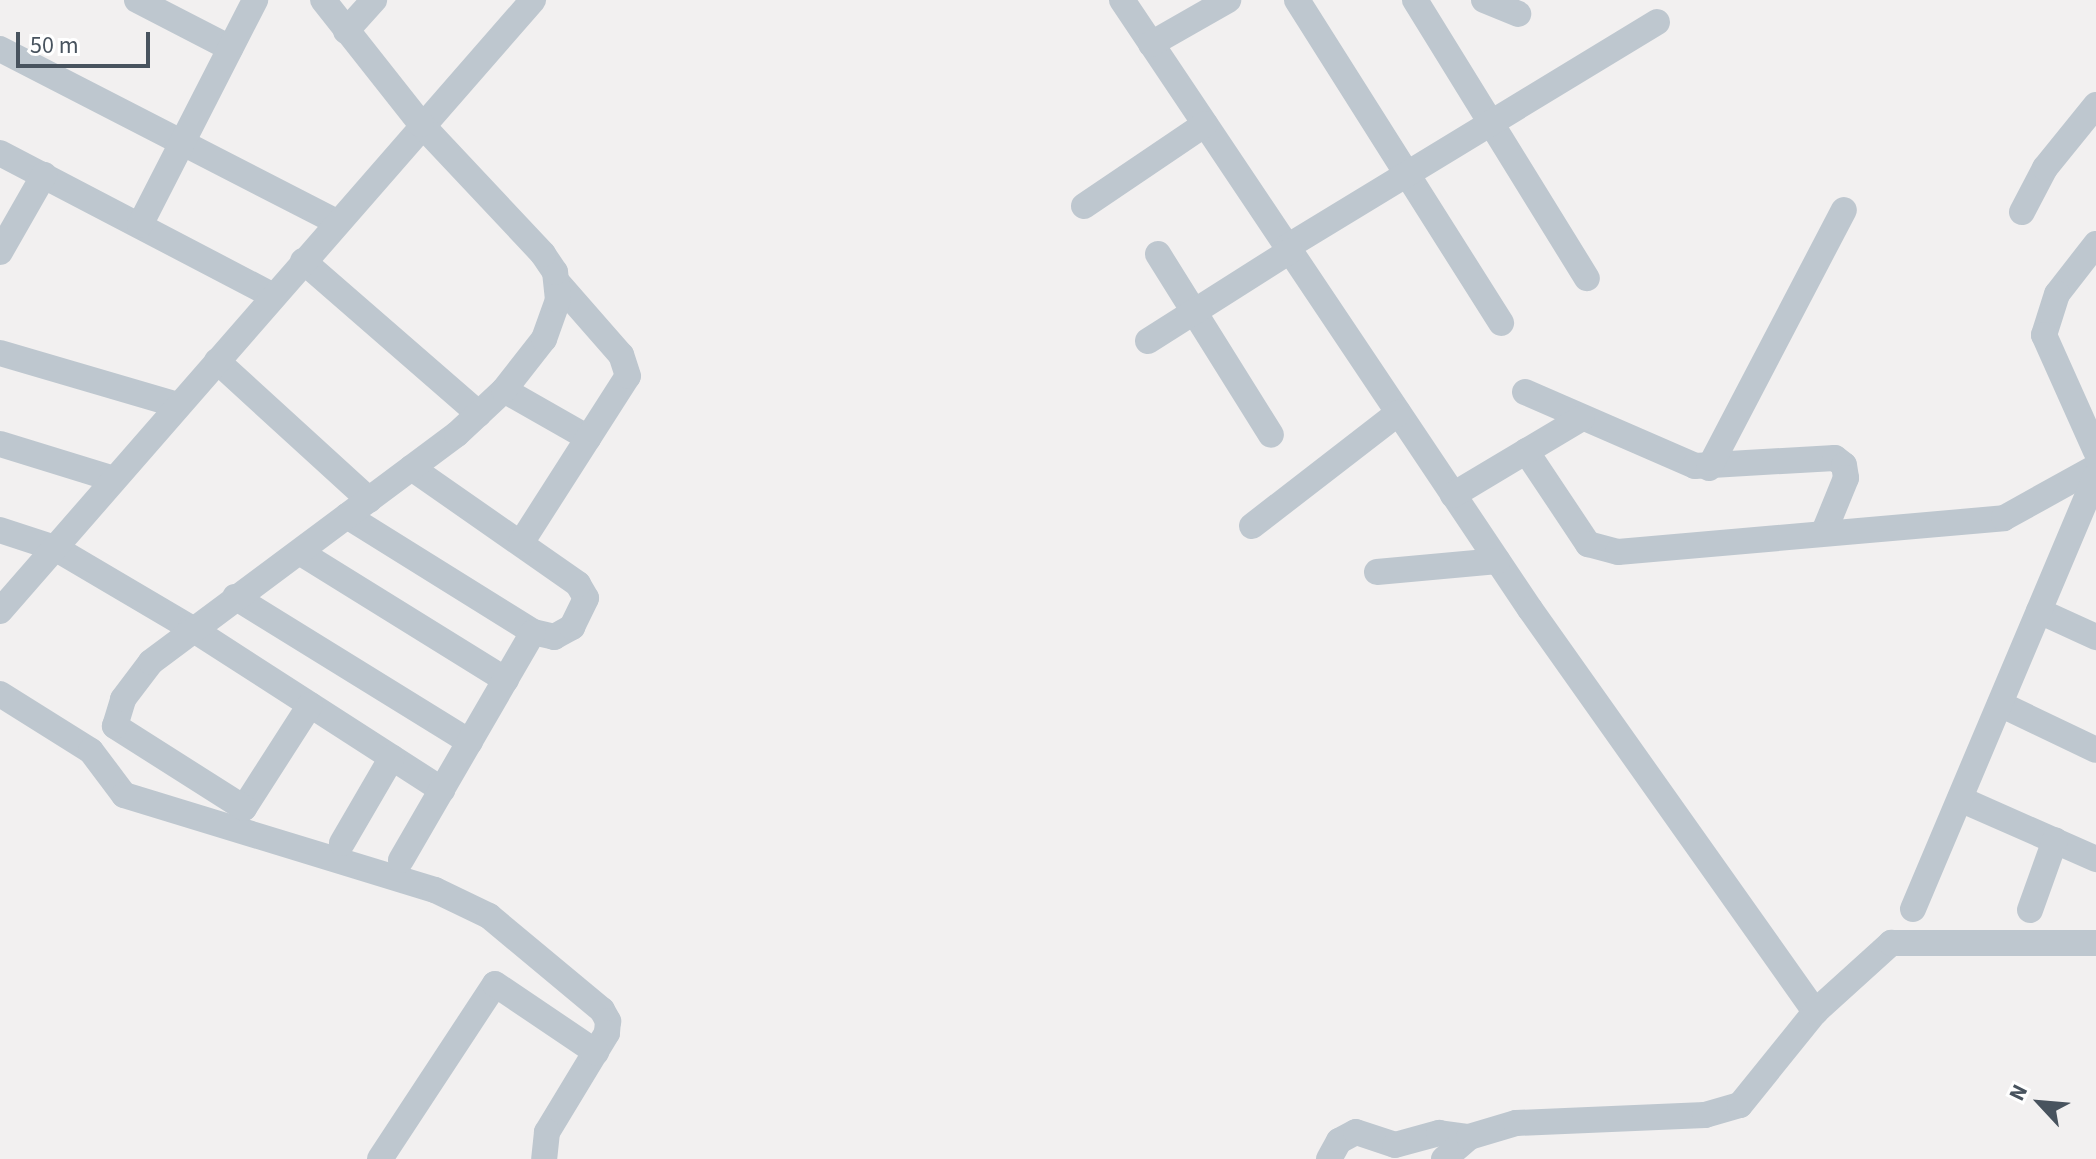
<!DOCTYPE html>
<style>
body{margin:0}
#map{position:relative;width:2096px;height:1159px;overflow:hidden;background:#f2f0f0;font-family:"Source Sans 3",sans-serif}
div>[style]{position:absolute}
.minor>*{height:26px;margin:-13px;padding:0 13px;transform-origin:13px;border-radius:13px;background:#bec7cf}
span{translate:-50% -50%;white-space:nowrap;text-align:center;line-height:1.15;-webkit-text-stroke:6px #fff;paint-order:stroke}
.north{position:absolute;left:2000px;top:1063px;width:80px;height:80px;-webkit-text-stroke:6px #fff;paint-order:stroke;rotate:296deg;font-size:22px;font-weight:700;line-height:32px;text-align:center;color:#48535e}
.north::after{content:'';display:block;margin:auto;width:28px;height:36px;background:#48535e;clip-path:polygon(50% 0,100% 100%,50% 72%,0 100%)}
.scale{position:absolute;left:16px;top:32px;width:134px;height:36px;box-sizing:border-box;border:4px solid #48535e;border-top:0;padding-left:10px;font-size:24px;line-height:28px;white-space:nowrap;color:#48535e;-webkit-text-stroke:6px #fff;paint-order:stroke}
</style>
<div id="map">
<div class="minor">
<div style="left:137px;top:0;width:105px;rotate:27.3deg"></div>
<div style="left:1122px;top:0;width:733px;rotate:56.18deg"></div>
<div style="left:1530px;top:609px;width:494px;rotate:54.7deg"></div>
<div style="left:1297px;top:0;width:382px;rotate:57.7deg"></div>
<div style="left:1415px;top:0;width:327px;rotate:58.3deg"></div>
<div style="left:1484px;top:0;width:37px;rotate:22deg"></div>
<div style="left:346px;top:31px;width:42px;rotate:-47.9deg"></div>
<div style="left:1151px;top:44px;width:89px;rotate:-29.7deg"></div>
<div style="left:0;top:49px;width:379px;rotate:27.2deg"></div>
<div style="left:0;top:153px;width:308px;rotate:27.6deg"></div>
<div style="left:1084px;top:206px;width:146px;rotate:-34.1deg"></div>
<div style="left:2022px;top:212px;width:50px;rotate:-62.4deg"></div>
<div style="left:2045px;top:168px;width:81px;rotate:-51deg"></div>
<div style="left:140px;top:225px;width:253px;rotate:-62.9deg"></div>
<div style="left:2096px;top:244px;width:63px;rotate:128deg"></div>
<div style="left:2057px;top:294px;width:43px;rotate:107.6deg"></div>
<div style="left:2044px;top:335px;width:127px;rotate:65.9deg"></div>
<div style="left:1287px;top:247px;width:433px;rotate:-31.3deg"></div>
<div style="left:0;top:252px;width:89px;rotate:-60.3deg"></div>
<div style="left:1158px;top:254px;width:213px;rotate:58deg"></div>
<div style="left:303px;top:261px;width:233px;rotate:41deg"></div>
<div style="left:1148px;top:341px;width:168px;rotate:-32.4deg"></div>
<div style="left:0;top:353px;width:185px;rotate:16.3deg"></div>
<div style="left:217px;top:361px;width:206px;rotate:42.4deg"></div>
<div style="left:504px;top:390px;width:97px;rotate:29.7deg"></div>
<div style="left:1525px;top:392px;width:185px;rotate:23.5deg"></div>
<div style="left:1695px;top:466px;width:140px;rotate:-3.3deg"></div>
<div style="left:1835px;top:458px;width:11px;rotate:38deg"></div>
<div style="left:1844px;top:465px;width:13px;rotate:81deg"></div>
<div style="left:1846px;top:478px;width:58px;rotate:112.2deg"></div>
<div style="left:0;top:444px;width:119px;rotate:17.1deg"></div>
<div style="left:1526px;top:451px;width:112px;rotate:56.3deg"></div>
<div style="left:1588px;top:544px;width:31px;rotate:15deg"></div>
<div style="left:1618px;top:552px;width:387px;rotate:-5deg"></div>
<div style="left:2004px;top:518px;width:105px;rotate:-29deg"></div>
<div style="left:1709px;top:468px;width:291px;rotate:-62.4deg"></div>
<div style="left:1453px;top:495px;width:150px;rotate:-30.8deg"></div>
<div style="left:347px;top:516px;width:219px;rotate:31.9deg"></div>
<div style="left:533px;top:632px;width:22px;rotate:13deg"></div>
<div style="left:554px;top:637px;width:21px;rotate:-29deg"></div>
<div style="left:572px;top:627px;width:32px;rotate:-64deg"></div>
<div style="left:586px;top:598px;width:16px;rotate:-120deg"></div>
<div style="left:578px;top:584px;width:203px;rotate:-145.1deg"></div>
<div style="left:1252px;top:526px;width:185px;rotate:-37.7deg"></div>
<div style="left:0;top:530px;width:58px;rotate:18.1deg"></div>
<div style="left:55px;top:548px;width:158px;rotate:30.5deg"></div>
<div style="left:191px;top:628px;width:299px;rotate:32.8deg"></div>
<div style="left:521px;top:543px;width:198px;rotate:-57.4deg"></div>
<div style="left:628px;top:376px;width:22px;rotate:-108deg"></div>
<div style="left:621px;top:355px;width:96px;rotate:-131.2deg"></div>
<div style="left:301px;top:553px;width:241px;rotate:31.8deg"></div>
<div style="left:1377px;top:572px;width:121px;rotate:-5.2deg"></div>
<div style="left:235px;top:597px;width:276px;rotate:31.7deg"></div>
<div style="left:0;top:611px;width:811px;rotate:-48.9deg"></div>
<div style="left:2039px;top:611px;width:63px;rotate:24.5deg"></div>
<div style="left:0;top:694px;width:107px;rotate:32.1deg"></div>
<div style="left:91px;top:751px;width:55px;rotate:53.1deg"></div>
<div style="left:124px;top:795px;width:325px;rotate:17deg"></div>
<div style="left:435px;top:890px;width:60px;rotate:25.7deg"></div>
<div style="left:489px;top:916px;width:147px;rotate:39.8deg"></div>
<div style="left:602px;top:1010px;width:13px;rotate:61deg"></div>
<div style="left:608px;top:1021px;width:12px;rotate:95deg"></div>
<div style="left:607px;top:1033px;width:116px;rotate:121.2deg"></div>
<div style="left:547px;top:1132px;width:27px;rotate:96deg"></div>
<div style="left:2000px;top:704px;width:106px;rotate:25.6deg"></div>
<div style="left:310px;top:705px;width:122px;rotate:122.7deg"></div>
<div style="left:244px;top:808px;width:153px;rotate:-147.6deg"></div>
<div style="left:115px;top:726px;width:28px;rotate:-73deg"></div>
<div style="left:123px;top:699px;width:46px;rotate:-52.9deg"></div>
<div style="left:151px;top:662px;width:382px;rotate:-36.7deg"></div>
<div style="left:457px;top:434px;width:64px;rotate:-43.1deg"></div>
<div style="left:504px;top:390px;width:65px;rotate:-51.9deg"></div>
<div style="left:544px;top:339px;width:41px;rotate:-70.3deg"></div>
<div style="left:558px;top:300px;width:28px;rotate:-96deg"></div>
<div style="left:555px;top:272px;width:22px;rotate:-124deg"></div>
<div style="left:543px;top:254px;width:178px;rotate:-133.2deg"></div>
<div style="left:421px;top:124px;width:158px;rotate:-128.3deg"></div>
<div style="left:1960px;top:799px;width:149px;rotate:23.8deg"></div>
<div style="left:342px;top:843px;width:99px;rotate:-59.8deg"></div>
<div style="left:401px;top:860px;width:263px;rotate:-59.9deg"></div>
<div style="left:1913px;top:909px;width:470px;rotate:-67.1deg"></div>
<div style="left:2030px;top:910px;width:74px;rotate:-70.3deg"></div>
<div style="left:380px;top:1159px;width:209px;rotate:-56.7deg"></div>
<div style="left:495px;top:984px;width:122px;rotate:34deg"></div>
<div style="left:1329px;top:1159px;width:21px;rotate:-61deg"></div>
<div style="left:1339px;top:1141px;width:19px;rotate:-28deg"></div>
<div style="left:1356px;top:1132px;width:41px;rotate:18.4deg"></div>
<div style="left:1395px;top:1145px;width:46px;rotate:-15.3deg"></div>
<div style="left:1439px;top:1133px;width:30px;rotate:8deg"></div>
<div style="left:1444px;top:1159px;width:33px;rotate:-41deg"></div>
<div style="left:1469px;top:1137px;width:49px;rotate:-16.6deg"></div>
<div style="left:1516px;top:1123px;width:189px;rotate:-2.4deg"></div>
<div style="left:1705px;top:1115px;width:36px;rotate:-16deg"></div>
<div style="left:1740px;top:1105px;width:119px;rotate:-51.1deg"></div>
<div style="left:1815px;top:1012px;width:103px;rotate:-42.2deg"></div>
<div style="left:1891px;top:943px;width:205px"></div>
</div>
<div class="north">N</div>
<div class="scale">50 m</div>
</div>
